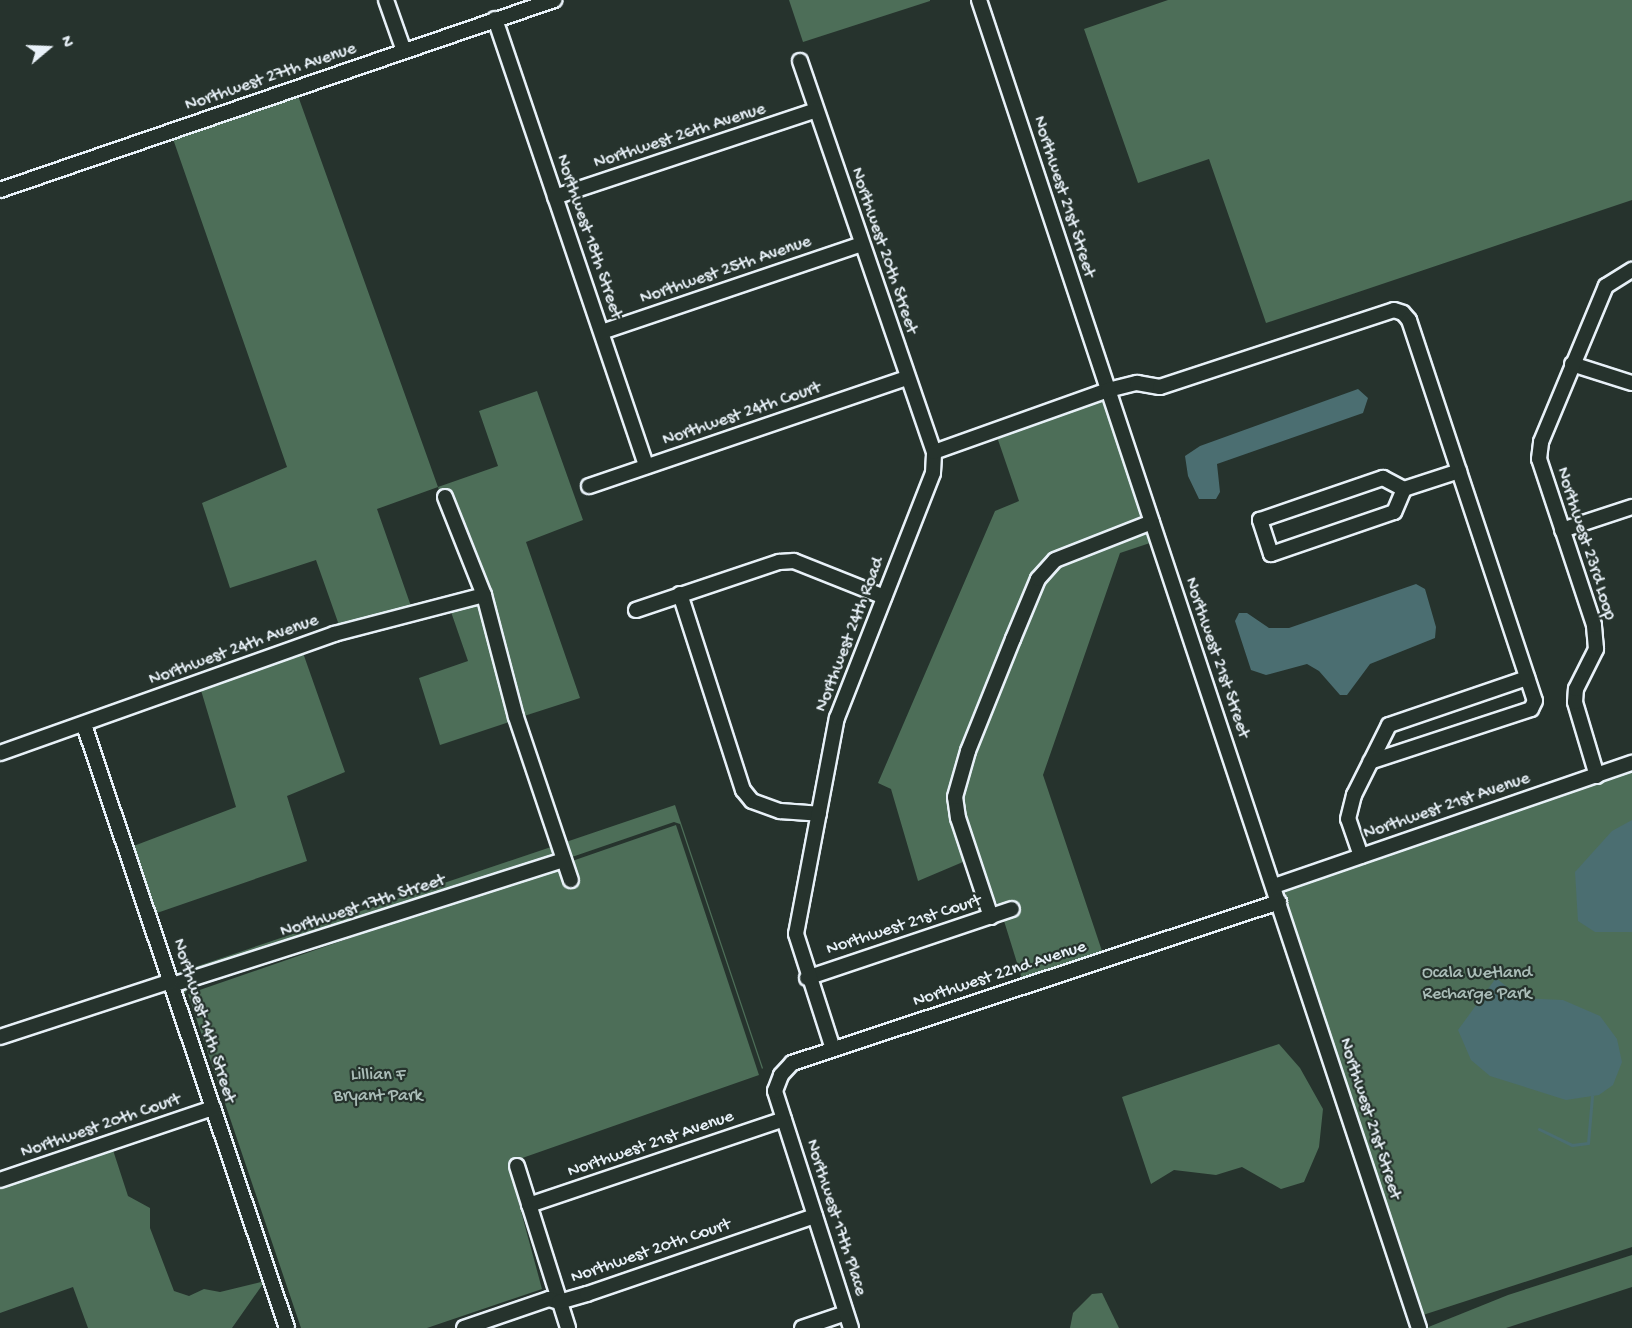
<!DOCTYPE html>
<style>
body{margin:0}
#map{position:relative;width:1632px;height:1328px;overflow:hidden;background:#26332d;font-family:"Gochi Hand",sans-serif}
div>[style]{position:absolute}
.green>*{inset:0;background:#4d6e58}
.water>*{inset:0;background:#4b6e71}
.stream>*{height:3px;margin:-1.5px;padding:0 1.5px;transform-origin:1.5px;border-radius:1.5px;background:#4b6e71}
.roads{filter:drop-shadow(2px 0 #e8f1f8) drop-shadow(-2px 0 #e8f1f8) drop-shadow(0 2px #e8f1f8) drop-shadow(0 -2px #e8f1f8)}
.minor>*{height:14px;margin:-7px;padding:0 7px;transform-origin:7px;border-radius:7px;background:#26332d}
span{translate:-50% -50%;white-space:nowrap;text-align:center;line-height:1.15;-webkit-text-stroke:4.5px #26332d;paint-order:stroke}
.street-label{font-size:18px;color:#e8f1f8}
.park-label{font-size:18px;color:#aabdb8}
.north{position:absolute;left:18px;top:18px;width:60px;height:60px;-webkit-text-stroke:4px #26332d;paint-order:stroke;rotate:71deg;font-size:16px;font-weight:700;line-height:24px;text-align:center;color:#e8f1f8}
.north::after{content:'';display:block;margin:auto;width:21px;height:27px;background:#e8f1f8;clip-path:polygon(50% 0,100% 100%,50% 72%,0 100%)}
</style>
<div id="map">
<div class="green">
<div style="clip-path:polygon(789px 0,930px 0,930px 1px,803px 42px)"></div>
<div style="clip-path:polygon(1168px 0,1632px 0,1632px 200px,1266px 323px,1209px 159px,1138px 183px,1084px 29px)"></div>
<div style="clip-path:polygon(297px 93px,438px 487px,498px 466px,479px 411px,537px 391px,583px 520px,526px 542px,580px 698px,521px 717px,488px 590px,449px 491px,440px 494px,438px 487px,377px 509px,412px 609px,340px 628px,316px 560px,230px 588px,202px 503px,287px 467px,172px 136px)"></div>
<div style="clip-path:polygon(1104px 396px,1153px 542px,1120px 553px,1043px 775px,1103px 954px,1023px 982px,1000px 908px,970px 859px,918px 881px,891px 789px,878px 783px,995px 511px,1019px 501px,996px 434px)"></div>
<div style="clip-path:polygon(481px 601px,512px 721px,440px 745px,419px 678px,468px 661px,450px 609px)"></div>
<div style="clip-path:polygon(302px 650px,345px 772px,287px 796px,307px 861px,154px 914px,131px 847px,236px 807px,200px 687px)"></div>
<div style="clip-path:polygon(1632px 769px,1632px 1247px,1423px 1315px,1311px 982px,1284px 889px)"></div>
<div style="clip-path:polygon(675px 805px,763px 1068px,762px 1069px,680px 824px,674px 822px,569px 858px,563px 843px)"></div>
<div style="clip-path:polygon(676px 825px,759px 1075px,508px 1163px,542px 1289px,427px 1328px,301px 1328px,188px 994px)"></div>
<div style="clip-path:polygon(554px 846px,558px 857px,176px 980px,174px 974px)"></div>
<div style="clip-path:polygon(271px 960px,187px 990px,184px 995px,296px 1328px,292px 1328px,179px 988px)"></div>
<div style="clip-path:polygon(1279px 1044px,1300px 1068px,1323px 1109px,1319px 1147px,1304px 1182px,1281px 1189px,1242px 1167px,1216px 1175px,1174px 1170px,1151px 1184px,1122px 1097px)"></div>
<div style="clip-path:polygon(112px 1147px,128px 1196px,150px 1208px,150px 1228px,174px 1291px,189px 1296px,204px 1289px,220px 1292px,265px 1281px,232px 1328px,88px 1328px,73px 1287px,0 1313px,0 1186px)"></div>
<div style="clip-path:polygon(1632px 1255px,1632px 1287px,1506px 1328px,1426px 1328px,1508px 1295px)"></div>
<div style="clip-path:polygon(1102px 1293px,1119px 1328px,1070px 1328px,1073px 1313px,1092px 1294px)"></div>
</div>
<div class="water">
<div style="clip-path:polygon(1358px 389px,1368px 398px,1363px 413px,1217px 464px,1220px 492px,1216px 499px,1199px 499px,1188px 476px,1185px 456px,1200px 446px)"></div>
<div style="clip-path:polygon(1416px 584px,1425px 589px,1436px 627px,1435px 638px,1370px 664px,1347px 695px,1340px 695px,1319px 671px,1307px 664px,1266px 675px,1251px 670px,1235px 621px,1239px 613px,1247px 613px,1269px 628px,1289px 628px)"></div>
<div style="clip-path:polygon(1632px 820px,1632px 932px,1595px 932px,1578px 921px,1575px 872px,1612px 831px)"></div>
<div style="clip-path:polygon(1496px 978px,1521px 998px,1563px 1000px,1600px 1016px,1617px 1039px,1622px 1062px,1613px 1085px,1599px 1095px,1566px 1100px,1490px 1076px,1471px 1060px,1458px 1030px)"></div>
</div>
<div class="stream">
<div style="left:1539px;top:1129px;width:37px;rotate:26deg"></div>
<div style="left:1572px;top:1145px;width:16px;rotate:-7deg"></div>
<div style="left:1588px;top:1143px;width:47px;rotate:-85.1deg"></div>
</div>
<div class="roads">
<div class="minor">
<div style="left:386px;top:0;width:54px;rotate:70.6deg"></div>
<div style="left:979px;top:0;width:1399px;rotate:71.67deg"></div>
<div style="left:495px;top:19px;width:472px;rotate:71.3deg"></div>
<div style="left:800px;top:61px;width:413px;rotate:71.1deg"></div>
<div style="left:0;top:190px;width:586px;rotate:-18.93deg"></div>
<div style="left:555px;top:197px;width:275px;rotate:-18.4deg"></div>
<div style="left:602px;top:332px;width:274px;rotate:-18.7deg"></div>
<div style="left:1572px;top:364px;width:63px;rotate:17.6deg"></div>
<div style="left:589px;top:486px;width:335px;rotate:-18.8deg"></div>
<div style="left:1404px;top:489px;width:25px;rotate:113deg"></div>
<div style="left:1394px;top:512px;width:130px;rotate:161.1deg"></div>
<div style="left:1271px;top:554px;width:36px;rotate:-108deg"></div>
<div style="left:1260px;top:520px;width:130px;rotate:-18.9deg"></div>
<div style="left:1383px;top:478px;width:24px;rotate:28deg"></div>
<div style="left:1404px;top:489px;width:58px;rotate:-18.1deg"></div>
<div style="left:445px;top:497px;width:105px;rotate:68.3deg"></div>
<div style="left:484px;top:595px;width:126px;rotate:75.3deg"></div>
<div style="left:516px;top:717px;width:172px;rotate:71.4deg"></div>
<div style="left:1562px;top:530px;width:74px;rotate:-18.2deg"></div>
<div style="left:680px;top:594px;width:206px;rotate:72.2deg"></div>
<div style="left:743px;top:790px;width:14px;rotate:51deg"></div>
<div style="left:752px;top:801px;width:30px;rotate:20deg"></div>
<div style="left:780px;top:811px;width:39px;rotate:4deg"></div>
<div style="left:636px;top:610px;width:151px;rotate:-18.6deg"></div>
<div style="left:779px;top:562px;width:15px;rotate:-4deg"></div>
<div style="left:794px;top:561px;width:97px;rotate:21.8deg"></div>
<div style="left:84px;top:725px;width:636px;rotate:71.39deg"></div>
<div style="left:0;top:753px;width:355px;rotate:-19.6deg"></div>
<div style="left:334px;top:634px;width:155px;rotate:-14.6deg"></div>
<div style="left:1597px;top:776px;width:77px;rotate:-106.6deg"></div>
<div style="left:1575px;top:702px;width:13px;rotate:-86deg"></div>
<div style="left:1576px;top:689px;width:45px;rotate:-63.4deg"></div>
<div style="left:1596px;top:649px;width:24px;rotate:-95deg"></div>
<div style="left:1594px;top:625px;width:175px;rotate:-108.3deg"></div>
<div style="left:1539px;top:459px;width:17px;rotate:-83deg"></div>
<div style="left:1541px;top:442px;width:169px;rotate:-67.4deg"></div>
<div style="left:1606px;top:286px;width:31px;rotate:-32deg"></div>
<div style="left:1361px;top:856px;width:39px;rotate:-109deg"></div>
<div style="left:1348px;top:819px;width:25px;rotate:-76deg"></div>
<div style="left:1354px;top:795px;width:78px;rotate:-63.4deg"></div>
<div style="left:1389px;top:725px;width:146px;rotate:-18.8deg"></div>
<div style="left:1274px;top:886px;width:379px;rotate:-19deg"></div>
<div style="left:991px;top:917px;width:104px;rotate:-108.4deg"></div>
<div style="left:958px;top:818px;width:21px;rotate:-98deg"></div>
<div style="left:955px;top:797px;width:48px;rotate:-74.2deg"></div>
<div style="left:968px;top:751px;width:121px;rotate:-68.1deg"></div>
<div style="left:1013px;top:639px;width:65px;rotate:-67.4deg"></div>
<div style="left:1038px;top:579px;width:25px;rotate:-48deg"></div>
<div style="left:1055px;top:560px;width:104px;rotate:-21.4deg"></div>
<div style="left:807px;top:978px;width:216px;rotate:-18.6deg"></div>
<div style="left:172px;top:985px;width:411px;rotate:-17.7deg"></div>
<div style="left:0;top:1037px;width:180px;rotate:-18.1deg"></div>
<div style="left:833px;top:1049px;width:121px;rotate:-107.8deg"></div>
<div style="left:796px;top:934px;width:220px;rotate:-79.3deg"></div>
<div style="left:837px;top:718px;width:263px;rotate:-68.6deg"></div>
<div style="left:933px;top:473px;width:21px;rotate:-87deg"></div>
<div style="left:934px;top:452px;width:185px;rotate:-19.6deg"></div>
<div style="left:1108px;top:390px;width:30px;rotate:-14deg"></div>
<div style="left:1137px;top:383px;width:23px;rotate:10deg"></div>
<div style="left:1160px;top:387px;width:246px;rotate:-18.2deg"></div>
<div style="left:1394px;top:310px;width:9px;rotate:18deg"></div>
<div style="left:1403px;top:313px;width:9px;rotate:49deg"></div>
<div style="left:1409px;top:320px;width:401px;rotate:71.7deg"></div>
<div style="left:1535px;top:701px;width:9px;rotate:117deg"></div>
<div style="left:1531px;top:709px;width:169px;rotate:161.8deg"></div>
<div style="left:517px;top:1166px;width:170px;rotate:72.5deg"></div>
<div style="left:0;top:1180px;width:225px;rotate:-18.7deg"></div>
<div style="left:529px;top:1205px;width:269px;rotate:-18.6deg"></div>
<div style="left:464px;top:1328px;width:90px;rotate:-18.8deg"></div>
<div style="left:549px;top:1299px;width:10px;rotate:17deg"></div>
<div style="left:559px;top:1302px;width:29px;rotate:-16deg"></div>
<div style="left:587px;top:1294px;width:241px;rotate:-18.9deg"></div>
<div style="left:802px;top:1328px;width:46px;rotate:-18.8deg"></div>
<div style="left:851px;top:1328px;width:249px;rotate:-107.8deg"></div>
<div style="left:775px;top:1091px;width:17px;rotate:-69deg"></div>
<div style="left:781px;top:1075px;width:16px;rotate:-47deg"></div>
<div style="left:792px;top:1063px;width:513px;rotate:-18.29deg"></div>
</div>
</div>
<div class="street-label">
<span style="left:271px;top:78px;rotate:-19deg">Northwest 27th Avenue</span>
<span style="left:680px;top:137px;rotate:-18deg">Northwest 26th Avenue</span>
<span style="left:1063px;top:197px;rotate:72deg">Northwest 21st Street</span>
<span style="left:588px;top:237px;rotate:71deg">Northwest 18th Street</span>
<span style="left:883px;top:251px;rotate:71deg">Northwest 20th Street</span>
<span style="left:726px;top:271px;rotate:-19deg">Northwest 25th Avenue</span>
<span style="left:742px;top:415px;rotate:-19deg">Northwest 24th Court</span>
<span style="left:1585px;top:544px;rotate:72deg">Northwest 23rd Loop</span>
<span style="left:851px;top:635px;rotate:-69deg">Northwest 24th Road</span>
<span style="left:234px;top:651px;rotate:-20deg">Northwest 24th Avenue</span>
<span style="left:1216px;top:658px;rotate:71deg">Northwest 21st Street</span>
<span style="left:1447px;top:807px;rotate:-19deg">Northwest 21st Avenue</span>
<span style="left:363px;top:907px;rotate:-18deg">Northwest 17th Street</span>
<span style="left:904px;top:926px;rotate:-18deg">Northwest 21st Court</span>
<span style="left:1000px;top:975px;rotate:-18deg">Northwest 22nd Avenue</span>
<span style="left:203px;top:1021px;rotate:72deg">Northwest 14th Street</span>
<span style="left:1369px;top:1119px;rotate:72deg">Northwest 21st Street</span>
<span style="left:101px;top:1127px;rotate:-19deg">Northwest 20th Court</span>
<span style="left:651px;top:1145px;rotate:-19deg">Northwest 21st Avenue</span>
<span style="left:835px;top:1218px;rotate:72deg">Northwest 17th Place</span>
<span style="left:651px;top:1252px;rotate:-19deg">Northwest 20th Court</span>
</div>
<div class="park-label">
<span style="left:1477px;top:985px">Ocala Wetland<br>Recharge Park</span>
<span style="left:378px;top:1087px">Lillian F<br>Bryant Park</span>
</div>
<div class="north">N</div>
</div>
